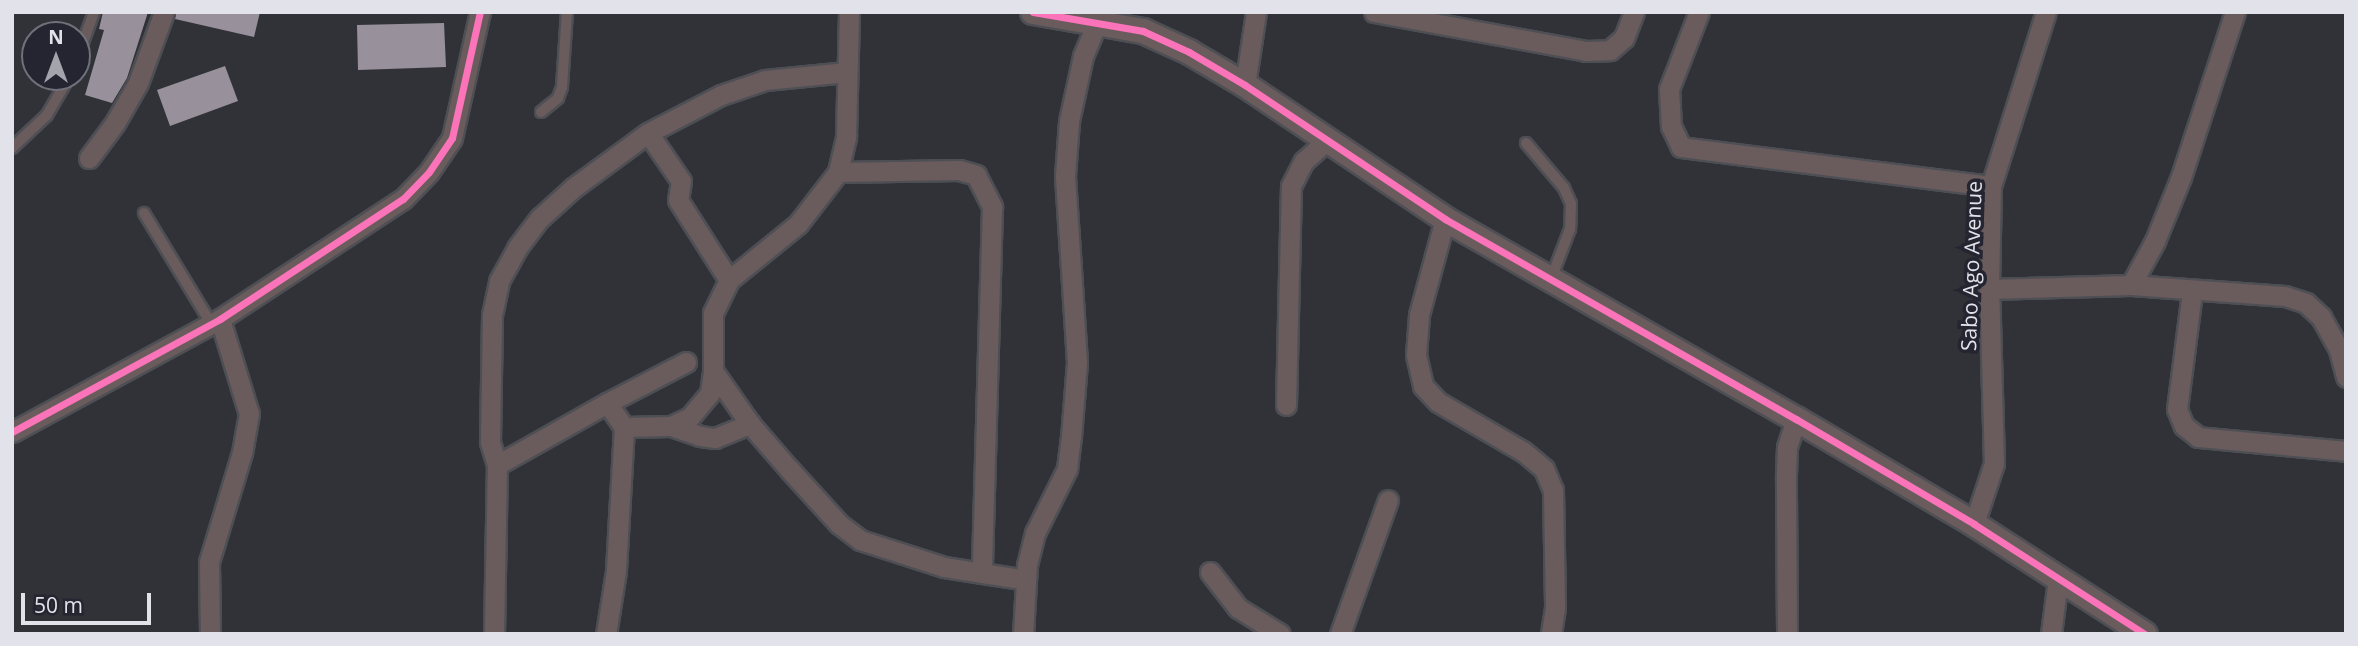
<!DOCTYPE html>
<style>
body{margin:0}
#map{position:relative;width:2358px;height:646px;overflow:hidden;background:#313238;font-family:"Open Sans",sans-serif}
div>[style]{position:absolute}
.building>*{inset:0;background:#98919b}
.roads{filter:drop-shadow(2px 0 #4e4f54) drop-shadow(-2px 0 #4e4f54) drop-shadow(0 2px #4e4f54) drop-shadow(0 -2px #4e4f54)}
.service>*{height:10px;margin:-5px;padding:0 5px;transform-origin:5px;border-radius:5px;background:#6a5c5d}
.minor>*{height:19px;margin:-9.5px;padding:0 9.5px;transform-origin:9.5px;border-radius:9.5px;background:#6a5c5d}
.tertiary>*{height:24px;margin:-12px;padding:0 12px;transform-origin:12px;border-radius:12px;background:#6a5c5d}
.cycleway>*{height:7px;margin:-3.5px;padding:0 3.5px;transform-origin:3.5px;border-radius:3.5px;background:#fb73b8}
span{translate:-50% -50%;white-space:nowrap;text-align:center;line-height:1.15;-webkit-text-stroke:7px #242530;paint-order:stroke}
.street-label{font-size:21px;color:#e2e3ea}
.frame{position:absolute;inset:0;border:14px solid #e2e3ea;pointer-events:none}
.north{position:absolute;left:21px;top:21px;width:70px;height:70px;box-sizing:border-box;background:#242530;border:2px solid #70717a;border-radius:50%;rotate:0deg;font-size:19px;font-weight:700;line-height:28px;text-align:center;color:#e2e3ea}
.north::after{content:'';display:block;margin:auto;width:24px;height:32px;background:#a4a5ac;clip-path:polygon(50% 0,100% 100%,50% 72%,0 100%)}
.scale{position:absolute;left:21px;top:593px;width:130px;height:32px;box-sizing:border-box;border:4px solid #e2e3ea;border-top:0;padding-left:9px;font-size:21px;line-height:24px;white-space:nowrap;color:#e2e3ea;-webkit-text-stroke:5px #242530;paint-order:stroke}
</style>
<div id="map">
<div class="building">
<div style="clip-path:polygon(103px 12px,148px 12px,127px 78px,112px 103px,85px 95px,104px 30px,99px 29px)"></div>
<div style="clip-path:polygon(176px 12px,260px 12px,254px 37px,175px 19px)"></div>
<div style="clip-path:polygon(444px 23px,446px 67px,358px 70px,357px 25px)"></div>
<div style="clip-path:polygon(225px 66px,238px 101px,170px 126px,157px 90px)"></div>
</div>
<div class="roads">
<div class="service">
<div style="left:77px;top:59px;width:50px;rotate:-70.1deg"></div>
<div style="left:541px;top:112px;width:22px;rotate:-39deg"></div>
<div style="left:558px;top:98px;width:12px;rotate:-70deg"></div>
<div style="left:562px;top:87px;width:75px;rotate:-86.2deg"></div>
<div style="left:1526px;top:143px;width:59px;rotate:49.8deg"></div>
<div style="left:1564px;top:188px;width:17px;rotate:66deg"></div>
<div style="left:1571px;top:204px;width:25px;rotate:92deg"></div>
<div style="left:1570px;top:229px;width:53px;rotate:110.8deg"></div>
<div style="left:12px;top:148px;width:48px;rotate:-43.3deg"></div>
<div style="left:47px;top:115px;width:44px;rotate:-59.9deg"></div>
<div style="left:144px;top:213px;width:129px;rotate:58.7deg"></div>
</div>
<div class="minor">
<div style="left:1374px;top:12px;width:216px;rotate:10.4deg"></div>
<div style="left:1586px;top:51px;width:24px;rotate:-2deg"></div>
<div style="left:1610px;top:50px;width:18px;rotate:-41deg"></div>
<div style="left:1624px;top:38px;width:28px;rotate:-69deg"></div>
<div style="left:1699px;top:12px;width:83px;rotate:111.3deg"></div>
<div style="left:1669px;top:89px;width:37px;rotate:87deg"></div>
<div style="left:1671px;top:126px;width:23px;rotate:65deg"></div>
<div style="left:1681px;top:147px;width:312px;rotate:7.2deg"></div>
<div style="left:1245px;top:85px;width:74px;rotate:-81.4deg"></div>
<div style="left:648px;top:133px;width:58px;rotate:55.5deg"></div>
<div style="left:681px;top:181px;width:19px;rotate:99deg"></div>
<div style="left:678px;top:200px;width:95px;rotate:57.5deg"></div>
<div style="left:89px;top:158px;width:44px;rotate:-53.4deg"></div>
<div style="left:115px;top:123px;width:46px;rotate:-60.1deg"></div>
<div style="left:138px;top:83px;width:76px;rotate:-69.9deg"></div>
<div style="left:838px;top:172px;width:121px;rotate:-0.9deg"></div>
<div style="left:959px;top:170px;width:18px;rotate:16deg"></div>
<div style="left:976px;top:175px;width:36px;rotate:63deg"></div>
<div style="left:992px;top:207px;width:366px;rotate:91.6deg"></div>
<div style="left:1445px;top:219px;width:99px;rotate:105.2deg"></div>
<div style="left:1419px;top:315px;width:40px;rotate:94.3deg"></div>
<div style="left:1416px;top:355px;width:32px;rotate:77deg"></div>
<div style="left:1423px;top:386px;width:22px;rotate:47deg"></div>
<div style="left:1438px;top:402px;width:99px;rotate:30.2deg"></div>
<div style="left:1524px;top:452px;width:26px;rotate:40deg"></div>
<div style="left:1544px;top:469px;width:23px;rotate:67deg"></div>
<div style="left:1553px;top:490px;width:118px;rotate:89deg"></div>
<div style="left:1555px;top:608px;width:26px;rotate:99deg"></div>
<div style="left:2131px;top:285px;width:50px;rotate:-61.4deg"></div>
<div style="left:2155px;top:241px;width:69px;rotate:-67.9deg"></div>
<div style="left:2181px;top:177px;width:174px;rotate:-71.9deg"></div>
<div style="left:1989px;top:289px;width:142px;rotate:-1.6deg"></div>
<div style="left:2131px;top:285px;width:154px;rotate:4.1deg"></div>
<div style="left:2285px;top:296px;width:22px;rotate:18deg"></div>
<div style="left:2306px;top:303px;width:21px;rotate:43deg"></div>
<div style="left:2321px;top:317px;width:38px;rotate:61deg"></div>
<div style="left:2339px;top:350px;width:28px;rotate:75deg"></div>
<div style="left:2192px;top:292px;width:118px;rotate:97.3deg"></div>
<div style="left:2177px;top:409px;width:18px;rotate:68deg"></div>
<div style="left:2184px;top:426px;width:18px;rotate:38deg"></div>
<div style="left:2198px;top:437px;width:149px;rotate:5.4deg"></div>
<div style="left:713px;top:371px;width:65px;rotate:55.1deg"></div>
<div style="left:750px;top:424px;width:60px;rotate:49.1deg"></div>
<div style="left:789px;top:469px;width:74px;rotate:47.7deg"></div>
<div style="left:839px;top:524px;width:26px;rotate:37deg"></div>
<div style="left:860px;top:540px;width:88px;rotate:17.8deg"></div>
<div style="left:944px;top:567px;width:83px;rotate:9deg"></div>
<div style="left:607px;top:403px;width:89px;rotate:-27.4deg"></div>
<div style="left:1286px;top:405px;width:219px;rotate:-88.7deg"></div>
<div style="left:1291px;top:186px;width:28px;rotate:-63deg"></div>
<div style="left:1304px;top:161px;width:31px;rotate:-42deg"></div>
<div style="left:671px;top:426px;width:31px;rotate:19deg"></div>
<div style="left:700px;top:436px;width:15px;rotate:8deg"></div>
<div style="left:715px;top:438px;width:38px;rotate:-22deg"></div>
<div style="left:624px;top:427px;width:47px;rotate:-1.2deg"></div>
<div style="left:671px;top:426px;width:21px;rotate:-25deg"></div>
<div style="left:690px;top:417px;width:31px;rotate:-50deg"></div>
<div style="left:710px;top:393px;width:22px;rotate:-82deg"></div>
<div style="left:713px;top:371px;width:58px;rotate:-90deg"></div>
<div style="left:713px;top:313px;width:37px;rotate:-64deg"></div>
<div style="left:729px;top:280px;width:89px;rotate:-39.1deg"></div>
<div style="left:798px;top:224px;width:66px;rotate:-52.4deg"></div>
<div style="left:838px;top:172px;width:37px;rotate:-77deg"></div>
<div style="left:846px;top:136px;width:124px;rotate:-88.6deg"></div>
<div style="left:12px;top:432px;width:237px;rotate:-28.5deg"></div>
<div style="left:220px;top:319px;width:219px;rotate:-33.3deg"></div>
<div style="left:403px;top:199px;width:37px;rotate:-46deg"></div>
<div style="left:429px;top:172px;width:41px;rotate:-55.9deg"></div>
<div style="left:452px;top:138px;width:129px;rotate:-77.5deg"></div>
<div style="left:497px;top:465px;width:24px;rotate:-107deg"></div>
<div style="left:490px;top:442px;width:127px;rotate:-89.1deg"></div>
<div style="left:492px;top:315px;width:35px;rotate:-78deg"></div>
<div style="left:499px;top:281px;width:38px;rotate:-61deg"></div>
<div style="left:517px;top:248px;width:38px;rotate:-53deg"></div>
<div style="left:540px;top:218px;width:45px;rotate:-42.3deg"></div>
<div style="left:573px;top:188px;width:93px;rotate:-36.3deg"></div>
<div style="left:648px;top:133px;width:82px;rotate:-27.5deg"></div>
<div style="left:721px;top:95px;width:46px;rotate:-18.8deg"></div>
<div style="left:765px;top:80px;width:82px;rotate:-5.6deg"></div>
<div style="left:1974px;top:524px;width:64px;rotate:-71.8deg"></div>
<div style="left:1994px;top:463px;width:174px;rotate:-91.6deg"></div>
<div style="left:1989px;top:289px;width:103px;rotate:-88.9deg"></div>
<div style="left:1991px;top:186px;width:182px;rotate:-72.5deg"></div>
<div style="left:1210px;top:572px;width:46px;rotate:52.1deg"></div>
<div style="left:1238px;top:608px;width:49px;rotate:31.8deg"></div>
<div style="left:210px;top:634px;width:72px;rotate:-90.8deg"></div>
<div style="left:209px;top:562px;width:114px;rotate:-73.2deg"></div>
<div style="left:242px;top:453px;width:40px;rotate:-80deg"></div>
<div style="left:249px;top:414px;width:99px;rotate:-107deg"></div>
<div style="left:494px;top:634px;width:169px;rotate:-89deg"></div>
<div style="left:497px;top:465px;width:126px;rotate:-29.4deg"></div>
<div style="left:607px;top:403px;width:29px;rotate:55deg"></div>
<div style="left:624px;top:427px;width:144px;rotate:93.2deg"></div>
<div style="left:616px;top:571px;width:64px;rotate:99deg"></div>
<div style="left:1023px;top:634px;width:69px;rotate:-86.7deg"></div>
<div style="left:1027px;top:565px;width:33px;rotate:-76deg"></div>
<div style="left:1035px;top:533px;width:72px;rotate:-63.4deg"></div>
<div style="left:1067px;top:469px;width:32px;rotate:-83deg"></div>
<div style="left:1071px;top:437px;width:75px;rotate:-85.4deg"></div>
<div style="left:1077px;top:362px;width:186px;rotate:-93.7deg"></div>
<div style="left:1065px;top:176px;width:55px;rotate:-85.8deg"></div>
<div style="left:1069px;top:121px;width:66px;rotate:-77.8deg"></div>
<div style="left:1083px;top:56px;width:38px;rotate:-67deg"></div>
<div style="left:1340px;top:634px;width:142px;rotate:-70.3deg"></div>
<div style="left:1787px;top:634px;width:159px;rotate:-90.4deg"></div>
<div style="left:1786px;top:475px;width:28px;rotate:-88deg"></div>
<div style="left:1787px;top:447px;width:29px;rotate:-72deg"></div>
<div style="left:2051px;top:634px;width:55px;rotate:-82.7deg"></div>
</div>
<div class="tertiary">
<div style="left:1033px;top:12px;width:112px;rotate:9.8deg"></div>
<div style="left:1143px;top:31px;width:51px;rotate:24.5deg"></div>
<div style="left:1189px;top:52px;width:65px;rotate:30.5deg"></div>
<div style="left:1245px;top:85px;width:241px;rotate:33.8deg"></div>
<div style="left:1445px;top:219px;width:404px;rotate:29.7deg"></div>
<div style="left:1796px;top:419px;width:207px;rotate:30.5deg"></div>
<div style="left:1974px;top:524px;width:203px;rotate:32.8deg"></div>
</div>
</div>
<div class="cycleway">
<div style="left:1033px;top:12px;width:112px;rotate:9.8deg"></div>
<div style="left:1143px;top:31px;width:51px;rotate:24.5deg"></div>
<div style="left:1189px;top:52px;width:65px;rotate:30.5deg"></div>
<div style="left:1245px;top:85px;width:241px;rotate:33.8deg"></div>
<div style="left:1445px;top:219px;width:404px;rotate:29.7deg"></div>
<div style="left:1796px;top:419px;width:207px;rotate:30.5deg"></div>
<div style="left:1974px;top:524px;width:203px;rotate:32.8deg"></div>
<div style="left:12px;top:432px;width:237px;rotate:-28.5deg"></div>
<div style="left:220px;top:319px;width:219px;rotate:-33.3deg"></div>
<div style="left:403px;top:199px;width:37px;rotate:-46deg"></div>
<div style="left:429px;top:172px;width:41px;rotate:-55.9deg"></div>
<div style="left:452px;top:138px;width:129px;rotate:-77.5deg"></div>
</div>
<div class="street-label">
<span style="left:1971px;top:266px;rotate:-88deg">Sabo Ago Avenue</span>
</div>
<div class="frame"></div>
<div class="north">N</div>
<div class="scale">50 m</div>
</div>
